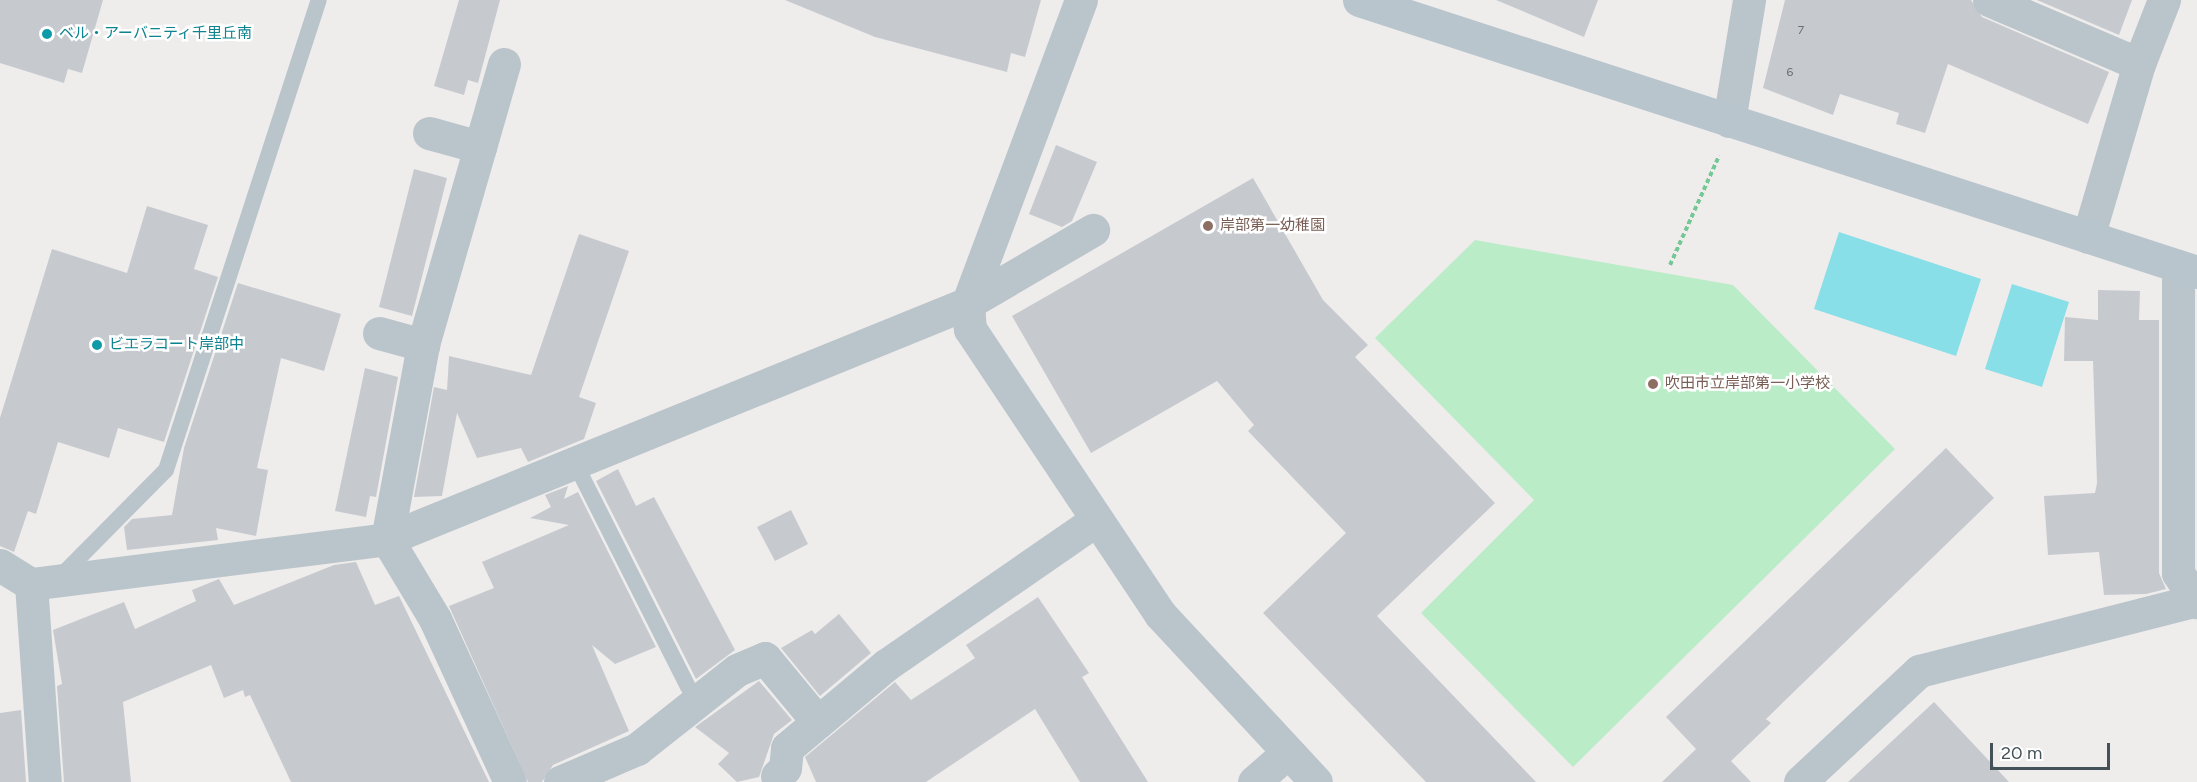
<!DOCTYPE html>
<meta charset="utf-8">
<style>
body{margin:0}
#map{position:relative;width:2197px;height:782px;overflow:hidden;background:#efecec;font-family:Figtree,"Noto Sans JP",sans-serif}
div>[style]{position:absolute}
.green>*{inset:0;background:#bbecc8}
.water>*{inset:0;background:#89dfe7}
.building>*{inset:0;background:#c6cacf}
.path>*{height:4px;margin-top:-2px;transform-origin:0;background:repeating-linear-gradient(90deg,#74c895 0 4.5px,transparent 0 7.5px)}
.lane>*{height:16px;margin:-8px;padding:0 8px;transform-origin:8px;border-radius:8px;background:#bac5cb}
.street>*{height:33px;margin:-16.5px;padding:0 16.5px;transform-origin:16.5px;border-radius:16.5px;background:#bac5cb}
.secondary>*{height:33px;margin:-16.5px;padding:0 16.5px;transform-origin:16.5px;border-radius:16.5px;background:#b8c5cd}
.dots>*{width:16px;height:16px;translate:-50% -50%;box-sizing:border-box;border:3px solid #fff;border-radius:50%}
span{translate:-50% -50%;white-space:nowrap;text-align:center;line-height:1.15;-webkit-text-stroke:5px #fff;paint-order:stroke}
.number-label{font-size:12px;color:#656f76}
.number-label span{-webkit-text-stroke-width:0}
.culture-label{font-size:15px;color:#0d838f}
.left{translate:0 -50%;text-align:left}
.education-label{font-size:15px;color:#785e54}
.scale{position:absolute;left:1990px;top:743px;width:120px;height:27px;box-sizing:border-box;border:3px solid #455158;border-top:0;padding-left:8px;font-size:18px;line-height:21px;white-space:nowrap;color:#455158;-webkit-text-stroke:4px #fff;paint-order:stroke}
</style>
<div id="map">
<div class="green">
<div style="clip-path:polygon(1475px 240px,1733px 285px,1895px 449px,1573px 767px,1421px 613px,1534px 500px,1375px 338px)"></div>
</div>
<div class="water">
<div style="clip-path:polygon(1839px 232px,1981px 279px,1956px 356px,1814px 309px)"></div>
<div style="clip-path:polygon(2012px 284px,2069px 302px,2042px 387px,1985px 369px)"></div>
</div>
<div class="building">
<div style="clip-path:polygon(0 0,103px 0,82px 73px,68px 69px,64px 83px,0 63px)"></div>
<div style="clip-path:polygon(459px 0,500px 0,478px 83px,468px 80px,464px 95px,434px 86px)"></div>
<div style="clip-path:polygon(785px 0,1041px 0,1025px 57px,1011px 53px,1007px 72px,875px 37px)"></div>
<div style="clip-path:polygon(1496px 0,1598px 0,1584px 37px)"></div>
<div style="clip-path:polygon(1785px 0,1971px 0,1982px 17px,2109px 72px,2088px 124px,1948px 64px,1925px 133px,1896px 124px,1899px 113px,1840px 94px,1833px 115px,1763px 88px)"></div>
<div style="clip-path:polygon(2037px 0,2132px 0,2119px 35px)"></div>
<div style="clip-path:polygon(1056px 145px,1097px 162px,1072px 221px,1062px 227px,1029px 214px)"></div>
<div style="clip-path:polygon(414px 169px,447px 178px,412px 316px,379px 307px)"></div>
<div style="clip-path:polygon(1253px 178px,1323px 300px,1368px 345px,1355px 357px,1495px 503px,1377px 616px,1536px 782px,1426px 782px,1263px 613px,1346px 533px,1248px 431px,1254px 425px,1217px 381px,1091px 453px,1012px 316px)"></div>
<div style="clip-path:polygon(147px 206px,208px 225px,194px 269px,218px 277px,164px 442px,118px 428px,109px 458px,58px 442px,36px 514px,28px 511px,14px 552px,0 546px,0 418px,52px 249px,127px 273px)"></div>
<div style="clip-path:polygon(579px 234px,629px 251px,579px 397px,596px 403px,584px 439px,528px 462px,521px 448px,477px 458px,457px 413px,442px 496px,414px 497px,434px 387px,447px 390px,449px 356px,531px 375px)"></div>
<div style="clip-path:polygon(238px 283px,341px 314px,324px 371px,281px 358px,257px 468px,268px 470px,256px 536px,216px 528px,218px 540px,127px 550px,124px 527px,132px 519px,172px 515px,184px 448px)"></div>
<div style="clip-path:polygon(2098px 290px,2140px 291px,2139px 320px,2159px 320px,2159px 573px,2166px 589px,2146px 594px,2104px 595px,2099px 552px,2048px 555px,2044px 496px,2095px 493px,2097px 483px,2093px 361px,2064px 361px,2065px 317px,2098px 320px)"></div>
<div style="clip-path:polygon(365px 368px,398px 377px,376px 497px,370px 496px,366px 517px,335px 511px)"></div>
<div style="clip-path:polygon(1946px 448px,1994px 498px,1766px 719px,1771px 723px,1731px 761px,1751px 782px,1662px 782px,1696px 749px,1666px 717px)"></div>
<div style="clip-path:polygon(618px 469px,636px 506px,654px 497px,735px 650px,696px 679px,596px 481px)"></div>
<div style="clip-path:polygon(568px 486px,564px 499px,578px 492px,656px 647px,615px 664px,592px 645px,629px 731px,553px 765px,542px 782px,528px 782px,449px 606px,494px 588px,482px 562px,569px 525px,530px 518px,551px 507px,545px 495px)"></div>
<div style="clip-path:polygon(791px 510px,808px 544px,775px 561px,757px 527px)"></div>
<div style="clip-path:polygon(356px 562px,375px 605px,399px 596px,489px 782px,291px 782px,250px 695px,245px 697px,243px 690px,224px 698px,211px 665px,123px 702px,131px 782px,64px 782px,57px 686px,62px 684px,53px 630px,124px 602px,135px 629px,196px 601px,192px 590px,219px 579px,234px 605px,334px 565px)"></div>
<div style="clip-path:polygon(1038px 597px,1089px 673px,1082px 677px,1148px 782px,1080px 782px,1035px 709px,926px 782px,816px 782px,805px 757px,895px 682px,911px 700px,975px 658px,966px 645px)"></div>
<div style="clip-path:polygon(839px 614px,871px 653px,820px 696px,781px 648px,812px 630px,815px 634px)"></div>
<div style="clip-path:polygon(759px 681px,792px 720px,774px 734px,759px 777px,737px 782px,718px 764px,729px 753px,695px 727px)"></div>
<div style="clip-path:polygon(1934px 702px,2009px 782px,1848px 782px)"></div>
<div style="clip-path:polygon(21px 710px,26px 782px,0 782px,0 713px)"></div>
</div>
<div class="path">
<div style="left:1670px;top:265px;width:120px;rotate:-65.8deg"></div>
</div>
<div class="lane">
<div style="left:575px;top:463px;width:251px;rotate:63.2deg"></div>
<div style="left:57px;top:580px;width:155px;rotate:-45.3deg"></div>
<div style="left:166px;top:470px;width:494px;rotate:-72deg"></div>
</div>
<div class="street">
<div style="left:1081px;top:0;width:323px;rotate:110.5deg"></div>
<div style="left:968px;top:303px;width:26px;rotate:86deg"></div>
<div style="left:970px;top:329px;width:343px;rotate:56.3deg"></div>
<div style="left:1160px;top:614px;width:229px;rotate:47.1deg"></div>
<div style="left:1989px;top:0;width:163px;rotate:23.1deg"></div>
<div style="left:504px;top:64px;width:292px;rotate:106.1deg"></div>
<div style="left:423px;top:345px;width:197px;rotate:100.5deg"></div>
<div style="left:387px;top:539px;width:93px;rotate:59deg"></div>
<div style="left:435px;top:619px;width:179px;rotate:65.3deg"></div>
<div style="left:1729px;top:121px;width:123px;rotate:-80.6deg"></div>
<div style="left:429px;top:133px;width:53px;rotate:15.4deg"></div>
<div style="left:2088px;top:237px;width:180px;rotate:-73.6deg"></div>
<div style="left:2139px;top:64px;width:69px;rotate:-68.7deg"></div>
<div style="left:2178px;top:266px;width:307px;rotate:90deg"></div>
<div style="left:2178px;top:573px;width:35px;rotate:57deg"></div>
<div style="left:379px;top:333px;width:46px;rotate:15.3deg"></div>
<div style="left:0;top:565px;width:36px;rotate:32deg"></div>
<div style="left:31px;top:584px;width:359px;rotate:-7.2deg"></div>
<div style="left:387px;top:539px;width:627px;rotate:-22.11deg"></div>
<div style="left:968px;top:303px;width:145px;rotate:-30.3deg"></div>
<div style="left:31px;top:584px;width:198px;rotate:86deg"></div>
<div style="left:777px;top:776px;width:11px;rotate:-45deg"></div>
<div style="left:785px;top:768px;width:20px;rotate:-84deg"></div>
<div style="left:787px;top:748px;width:129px;rotate:-40deg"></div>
<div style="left:886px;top:665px;width:254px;rotate:-34.6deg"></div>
<div style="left:560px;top:782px;width:84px;rotate:-23.2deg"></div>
<div style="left:637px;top:749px;width:127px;rotate:-38.3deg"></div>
<div style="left:737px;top:670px;width:30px;rotate:-23deg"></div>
<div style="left:765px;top:658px;width:83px;rotate:50.4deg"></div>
<div style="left:1254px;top:782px;width:44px;rotate:-41.3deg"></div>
<div style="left:1800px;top:782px;width:163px;rotate:-43deg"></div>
<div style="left:1919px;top:671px;width:287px;rotate:-14.3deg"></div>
</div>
<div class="secondary">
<div style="left:1359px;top:0;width:881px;rotate:17.98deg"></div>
</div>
<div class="dots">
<div style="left:47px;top:34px;background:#0f9aa8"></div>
<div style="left:1208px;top:226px;background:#8d6e63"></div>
<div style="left:97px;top:345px;background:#0f9aa8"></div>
<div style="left:1653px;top:384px;background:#8d6e63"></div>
</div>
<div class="number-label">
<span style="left:1801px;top:31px">7</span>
<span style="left:1790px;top:73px">6</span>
</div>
<div class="culture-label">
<span class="left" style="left:59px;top:34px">ベル・アーバニティ千里丘南</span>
<span class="left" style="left:109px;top:345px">ビエラコート岸部中</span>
</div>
<div class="education-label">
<span class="left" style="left:1220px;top:226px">岸部第一幼稚園</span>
<span class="left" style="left:1665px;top:384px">吹田市立岸部第一小学校</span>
</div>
<div class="scale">20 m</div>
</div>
